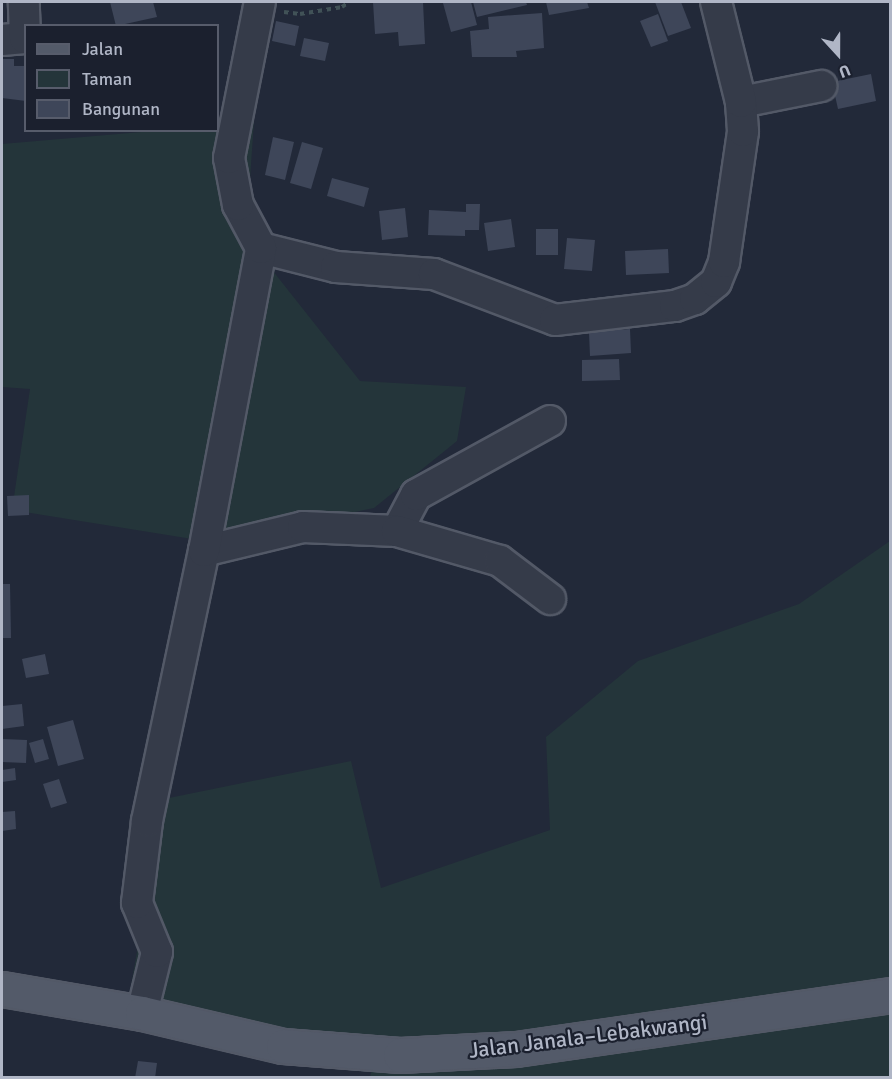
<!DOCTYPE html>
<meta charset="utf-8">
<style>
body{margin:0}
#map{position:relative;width:892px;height:1079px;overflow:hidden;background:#222939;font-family:Signika,sans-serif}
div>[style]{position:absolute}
.green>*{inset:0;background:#24353a}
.building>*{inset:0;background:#3e4659}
.path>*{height:4px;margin-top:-2px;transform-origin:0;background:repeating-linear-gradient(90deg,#415257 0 4.5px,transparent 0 9px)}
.roads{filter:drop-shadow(2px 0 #535967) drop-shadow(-2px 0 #535967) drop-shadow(0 2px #535967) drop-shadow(0 -2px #535967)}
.minor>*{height:30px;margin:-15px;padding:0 15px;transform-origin:15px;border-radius:15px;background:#353b49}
.major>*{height:33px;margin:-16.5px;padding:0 16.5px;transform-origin:16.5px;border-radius:16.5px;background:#535a69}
span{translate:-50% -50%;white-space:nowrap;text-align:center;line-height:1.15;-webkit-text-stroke:4.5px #1b202e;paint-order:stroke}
.street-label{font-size:22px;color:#b0b6c6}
.frame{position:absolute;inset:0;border:3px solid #b0b6c6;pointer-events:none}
.legend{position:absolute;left:24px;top:24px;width:195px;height:108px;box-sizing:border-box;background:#1b202e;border:2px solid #575c6b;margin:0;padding:8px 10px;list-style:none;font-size:18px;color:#b0b6c6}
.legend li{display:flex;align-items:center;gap:12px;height:30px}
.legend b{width:30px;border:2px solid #575c6b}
.north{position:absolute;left:808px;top:24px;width:60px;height:60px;-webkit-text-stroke:4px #1b202e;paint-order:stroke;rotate:159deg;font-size:16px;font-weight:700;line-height:24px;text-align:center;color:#b0b6c6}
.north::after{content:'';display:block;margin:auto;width:21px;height:27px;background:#b0b6c6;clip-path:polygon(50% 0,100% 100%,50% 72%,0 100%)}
</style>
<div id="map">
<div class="green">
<div style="clip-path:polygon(254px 121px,246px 237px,360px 381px,466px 387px,457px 441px,374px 508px,211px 542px,12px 510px,30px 389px,2px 387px,2px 144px,153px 131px,218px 130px,218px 125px)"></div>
<div style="clip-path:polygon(890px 541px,890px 1077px,370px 1077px,375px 1056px,126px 1014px,164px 799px,351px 761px,381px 888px,550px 830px,546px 737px,638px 661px,799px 604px)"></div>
</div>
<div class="building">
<div style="clip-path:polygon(110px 2px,153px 2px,157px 17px,116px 26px)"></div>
<div style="clip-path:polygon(373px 2px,423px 2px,425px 44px,399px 46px,398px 32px,375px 34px)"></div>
<div style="clip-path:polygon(471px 2px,477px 25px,451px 32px,443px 3px)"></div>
<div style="clip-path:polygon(473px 2px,526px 2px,527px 5px,477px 17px)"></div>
<div style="clip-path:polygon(546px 2px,587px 2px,589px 8px,549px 15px)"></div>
<div style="clip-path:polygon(655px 2px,681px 2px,691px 28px,668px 36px)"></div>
<div style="clip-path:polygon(542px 13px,544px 48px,516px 51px,517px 57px,472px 57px,470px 31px,489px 29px,488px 17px)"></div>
<div style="clip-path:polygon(658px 14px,668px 41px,651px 47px,640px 21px)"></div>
<div style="clip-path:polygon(276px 21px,299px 26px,295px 46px,272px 41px)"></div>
<div style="clip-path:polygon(304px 38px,329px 43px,325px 61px,300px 56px)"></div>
<div style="clip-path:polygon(2px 59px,14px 59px,14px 66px,26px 66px,26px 101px,2px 98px)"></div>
<div style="clip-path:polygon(871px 74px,876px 101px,838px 109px,832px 82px)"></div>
<div style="clip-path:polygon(273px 137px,294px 142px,285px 180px,265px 175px)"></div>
<div style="clip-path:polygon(302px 142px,323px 148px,311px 189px,290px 183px)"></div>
<div style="clip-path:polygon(332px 178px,369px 188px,364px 207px,327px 196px)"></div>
<div style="clip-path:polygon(466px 204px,480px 204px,479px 230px,465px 230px,465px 236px,428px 235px,429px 210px,466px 212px)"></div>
<div style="clip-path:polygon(405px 208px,408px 237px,382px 240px,379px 211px)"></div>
<div style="clip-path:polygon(511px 219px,515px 247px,488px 251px,484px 223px)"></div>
<div style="clip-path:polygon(536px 229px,558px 229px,558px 255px,536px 255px)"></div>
<div style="clip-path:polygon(567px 238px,595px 240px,592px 271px,564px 269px)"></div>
<div style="clip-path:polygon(668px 249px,669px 273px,626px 275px,625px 251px)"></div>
<div style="clip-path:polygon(630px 329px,631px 353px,590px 356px,589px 332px)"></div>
<div style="clip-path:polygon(619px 359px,620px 380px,582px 381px,582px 360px)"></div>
<div style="clip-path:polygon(29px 495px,29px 515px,8px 516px,7px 496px)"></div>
<div style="clip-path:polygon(2px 584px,10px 584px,11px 638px,2px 638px)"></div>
<div style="clip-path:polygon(45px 654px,49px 674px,26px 678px,22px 659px)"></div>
<div style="clip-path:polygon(22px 704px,24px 726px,2px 729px,2px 706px)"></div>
<div style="clip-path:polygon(73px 720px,84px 759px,58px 766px,47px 727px)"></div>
<div style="clip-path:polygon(2px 739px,27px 740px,26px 763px,2px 762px)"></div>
<div style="clip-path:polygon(43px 739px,49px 759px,35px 763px,29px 743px)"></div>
<div style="clip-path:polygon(15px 768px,16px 780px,2px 782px,2px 770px)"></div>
<div style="clip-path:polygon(59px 779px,67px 803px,51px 808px,43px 784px)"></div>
<div style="clip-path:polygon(15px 811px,16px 829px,2px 831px,2px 812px)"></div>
<div style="clip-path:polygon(138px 1061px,157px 1063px,155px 1078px,135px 1078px)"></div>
</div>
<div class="path">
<div style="left:284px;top:12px;width:16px;rotate:7deg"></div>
<div style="left:300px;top:14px;width:43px;rotate:-9.5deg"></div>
<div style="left:342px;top:7px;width:9px;rotate:-36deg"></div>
</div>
<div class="roads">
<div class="minor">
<div style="left:2px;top:40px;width:23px;rotate:-5deg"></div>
<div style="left:25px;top:38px;width:36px;rotate:-92deg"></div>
<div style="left:741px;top:102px;width:82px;rotate:-11.3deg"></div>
<div style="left:261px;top:248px;width:77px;rotate:14.2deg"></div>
<div style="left:336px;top:267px;width:98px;rotate:4.1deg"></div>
<div style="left:434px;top:274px;width:129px;rotate:20.8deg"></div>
<div style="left:555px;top:320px;width:121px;rotate:-6.7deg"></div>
<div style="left:675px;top:306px;width:21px;rotate:-19deg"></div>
<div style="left:695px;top:299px;width:27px;rotate:-39deg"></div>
<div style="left:716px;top:282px;width:22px;rotate:-68deg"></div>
<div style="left:724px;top:262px;width:132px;rotate:-81.7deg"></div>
<div style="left:743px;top:131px;width:29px;rotate:-94deg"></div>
<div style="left:741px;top:102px;width:103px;rotate:-104deg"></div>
<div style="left:397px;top:531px;width:41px;rotate:-62.2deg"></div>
<div style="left:416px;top:495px;width:153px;rotate:-28.9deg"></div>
<div style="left:204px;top:551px;width:102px;rotate:-13.6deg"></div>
<div style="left:303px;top:527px;width:94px;rotate:2.4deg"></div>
<div style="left:397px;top:531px;width:107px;rotate:16.2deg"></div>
<div style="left:500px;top:561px;width:63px;rotate:37.2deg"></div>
<div style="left:142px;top:1013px;width:63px;rotate:-76.2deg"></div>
<div style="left:157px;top:952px;width:53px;rotate:-112.2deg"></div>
<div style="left:137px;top:903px;width:83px;rotate:-83deg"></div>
<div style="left:147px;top:821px;width:276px;rotate:-78.1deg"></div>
<div style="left:204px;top:551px;width:308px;rotate:-79.3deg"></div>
<div style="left:261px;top:248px;width:49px;rotate:-118.1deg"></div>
<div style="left:238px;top:205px;width:48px;rotate:-100.8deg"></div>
<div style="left:229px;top:158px;width:159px;rotate:-78.8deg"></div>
</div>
<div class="major">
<div style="left:2px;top:989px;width:142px;rotate:9.7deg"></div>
<div style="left:142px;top:1013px;width:145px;rotate:13.2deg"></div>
<div style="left:283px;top:1046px;width:117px;rotate:4.4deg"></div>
<div style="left:400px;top:1055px;width:116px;rotate:-3deg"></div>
<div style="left:516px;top:1049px;width:378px;rotate:-8.2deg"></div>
</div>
</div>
<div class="street-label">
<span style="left:588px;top:1036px;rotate:-7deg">Jalan Janala–Lebakwangi</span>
</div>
<div class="frame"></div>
<ul class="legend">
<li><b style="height:8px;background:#535a69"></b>Jalan</li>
<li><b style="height:16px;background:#24353a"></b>Taman</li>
<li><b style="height:16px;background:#3e4659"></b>Bangunan</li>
</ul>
<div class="north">U</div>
</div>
